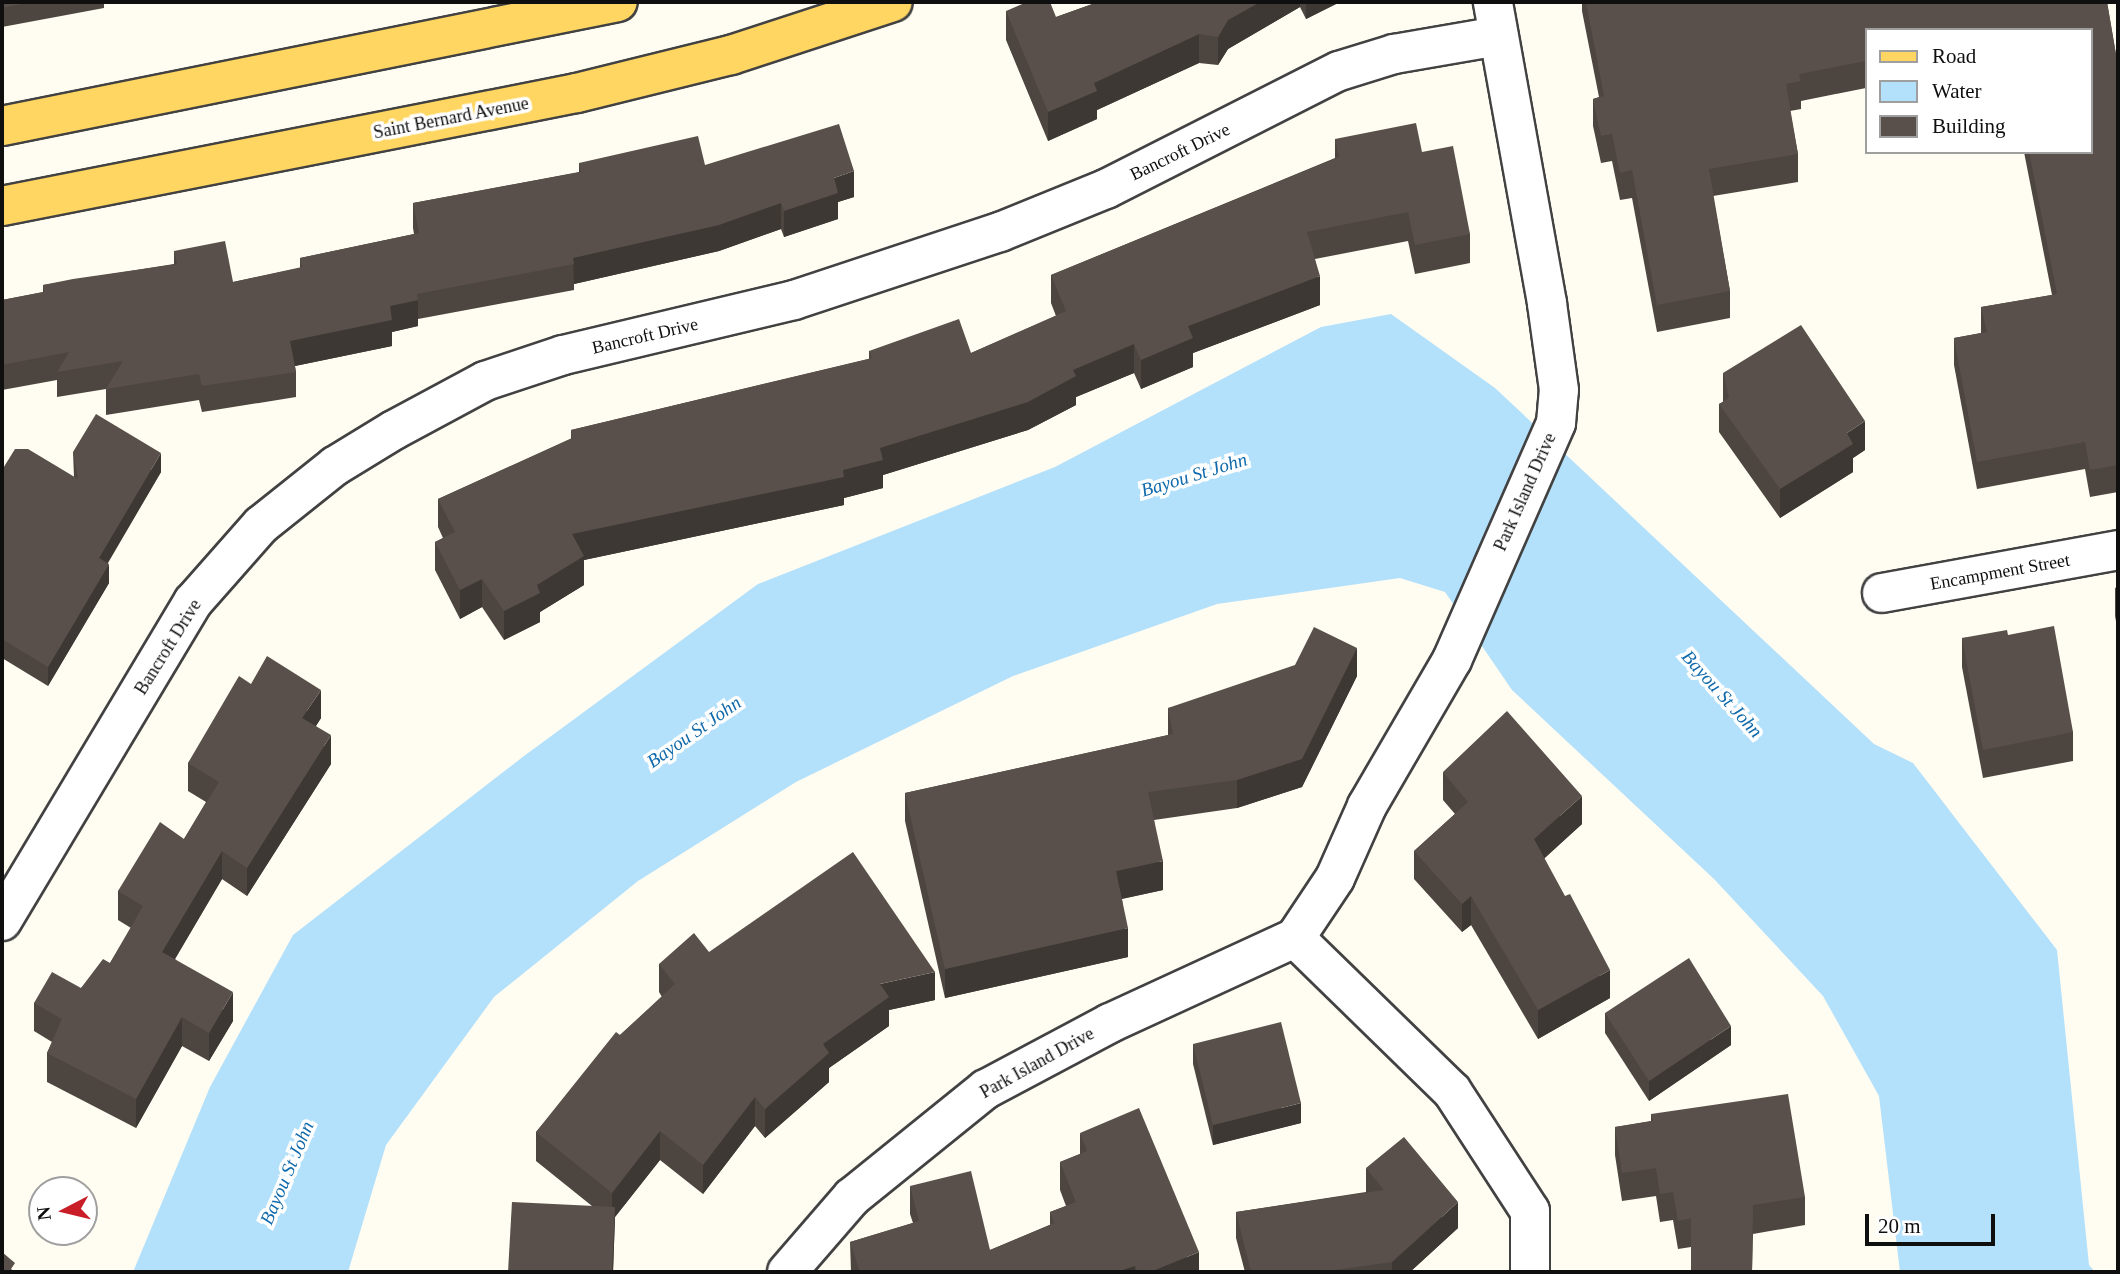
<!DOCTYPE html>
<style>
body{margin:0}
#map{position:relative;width:2120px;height:1274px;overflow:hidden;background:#fffcf2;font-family:"Times New Roman",serif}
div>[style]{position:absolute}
.water>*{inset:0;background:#b3e0fa}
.roads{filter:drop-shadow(2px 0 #424242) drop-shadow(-2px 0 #424242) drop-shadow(0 2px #424242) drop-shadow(0 -2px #424242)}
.minor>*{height:38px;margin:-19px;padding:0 19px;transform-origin:19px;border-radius:19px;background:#fff}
.major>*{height:38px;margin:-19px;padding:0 19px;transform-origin:19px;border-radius:19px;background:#ffd662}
.wall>*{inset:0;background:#4d4540}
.shaded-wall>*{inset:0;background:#3e3834}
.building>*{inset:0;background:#59504b}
span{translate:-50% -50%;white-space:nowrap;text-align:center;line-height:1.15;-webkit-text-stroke:7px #fff;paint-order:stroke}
.street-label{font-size:18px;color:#0f0f0f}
.water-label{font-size:19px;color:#0f69aa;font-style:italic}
.frame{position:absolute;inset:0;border:4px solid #0f0f0f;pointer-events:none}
.legend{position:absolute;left:1865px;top:28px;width:228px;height:126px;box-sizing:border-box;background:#fff;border:2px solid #9f9f9f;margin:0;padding:9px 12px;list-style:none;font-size:21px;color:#0f0f0f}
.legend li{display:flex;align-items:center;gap:14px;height:35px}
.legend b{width:35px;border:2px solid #9f9f9f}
.north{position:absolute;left:28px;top:1176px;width:70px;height:70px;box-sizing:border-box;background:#fff;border:2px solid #9f9f9f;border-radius:50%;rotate:263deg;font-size:19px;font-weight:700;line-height:28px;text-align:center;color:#0f0f0f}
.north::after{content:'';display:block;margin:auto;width:24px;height:32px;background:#c91e28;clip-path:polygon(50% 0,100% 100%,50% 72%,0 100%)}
.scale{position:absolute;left:1865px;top:1214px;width:130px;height:32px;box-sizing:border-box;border:4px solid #0f0f0f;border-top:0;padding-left:9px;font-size:21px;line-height:24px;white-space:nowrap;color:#0f0f0f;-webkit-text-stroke:5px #fff;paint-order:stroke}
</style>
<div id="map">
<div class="water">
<div style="clip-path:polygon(1391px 314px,1495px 388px,1874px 744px,1913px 763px,2057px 950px,2089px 1265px,2095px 1272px,1900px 1272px,1879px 1096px,1823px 996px,1714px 879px,1512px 690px,1445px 592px,1400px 578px,1217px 604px,1013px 676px,796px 782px,638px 881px,494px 997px,386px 1145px,348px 1272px,133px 1272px,210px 1087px,293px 935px,524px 756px,758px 584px,1055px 467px,1321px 327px)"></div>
</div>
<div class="roads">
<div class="minor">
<div style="left:1882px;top:593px;width:240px;rotate:-10.3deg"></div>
<div style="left:2px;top:921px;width:372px;rotate:-59.1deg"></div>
<div style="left:193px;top:602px;width:103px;rotate:-48.6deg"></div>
<div style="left:261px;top:525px;width:95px;rotate:-38.6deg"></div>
<div style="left:335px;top:466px;width:69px;rotate:-31.4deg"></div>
<div style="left:394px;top:430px;width:103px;rotate:-28.3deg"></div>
<div style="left:485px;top:381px;width:82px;rotate:-18.4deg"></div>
<div style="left:563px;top:355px;width:237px;rotate:-13.4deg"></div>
<div style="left:794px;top:300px;width:217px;rotate:-18.3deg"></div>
<div style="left:1000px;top:232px;width:114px;rotate:-22.1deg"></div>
<div style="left:1106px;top:189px;width:261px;rotate:-26.9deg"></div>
<div style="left:1339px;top:71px;width:58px;rotate:-17.2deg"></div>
<div style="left:1394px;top:54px;width:106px;rotate:-9.8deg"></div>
<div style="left:1295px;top:938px;width:219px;rotate:44.3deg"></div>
<div style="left:1452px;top:1091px;width:143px;rotate:57deg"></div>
<div style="left:1530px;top:1211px;width:61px;rotate:90deg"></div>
<div style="left:787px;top:1272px;width:99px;rotate:-49.1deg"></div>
<div style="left:852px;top:1197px;width:172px;rotate:-38.9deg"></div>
<div style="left:986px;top:1089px;width:140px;rotate:-28deg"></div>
<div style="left:1110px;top:1023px;width:204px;rotate:-24.7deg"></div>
<div style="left:1295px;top:938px;width:72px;rotate:-56.3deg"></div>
<div style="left:1335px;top:878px;width:79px;rotate:-66deg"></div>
<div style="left:1367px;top:806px;width:169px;rotate:-59.8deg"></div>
<div style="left:1452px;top:660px;width:259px;rotate:-66.3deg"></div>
<div style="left:1556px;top:423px;width:33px;rotate:-85deg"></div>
<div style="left:1559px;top:390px;width:88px;rotate:-97.9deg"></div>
<div style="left:1547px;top:303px;width:306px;rotate:-100.2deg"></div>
</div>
<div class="major">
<div style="left:2px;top:126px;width:628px;rotate:-11.38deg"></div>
<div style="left:2px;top:206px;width:586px;rotate:-11.12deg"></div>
<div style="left:577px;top:93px;width:159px;rotate:-13.9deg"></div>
<div style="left:731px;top:55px;width:170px;rotate:-18.1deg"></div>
</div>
</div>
<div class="wall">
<div style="clip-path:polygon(2px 2px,104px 2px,104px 8px,2px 27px)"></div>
<div style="clip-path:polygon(1098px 2px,1340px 2px,1306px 19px,1300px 7px,1228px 49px,1218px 65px,1199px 63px,1097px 110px,1097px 119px,1048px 141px,1006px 40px,1006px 11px,1056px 17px)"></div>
<div style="clip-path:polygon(1582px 2px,2107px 2px,2118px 66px,2118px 492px,2090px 497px,2085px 469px,1977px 489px,1954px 365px,1954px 338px,1981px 333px,1981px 307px,2052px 295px,2024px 152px,2090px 152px,2090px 30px,1866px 30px,1866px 88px,1801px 101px,1801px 109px,1790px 111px,1798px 154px,1798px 182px,1713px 196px,1730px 291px,1730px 318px,1657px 332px,1632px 198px,1620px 200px,1612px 161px,1601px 163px,1593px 126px,1593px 99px,1599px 97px,1582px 11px)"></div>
<div style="clip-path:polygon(1335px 139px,1422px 152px,1470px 234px,1470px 263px,1415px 274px,1408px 241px,1315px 259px,1320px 305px,1193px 353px,1193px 367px,1141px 389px,1134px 373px,1076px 397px,1076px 405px,1028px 430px,883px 475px,883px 488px,844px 498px,844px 505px,584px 560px,584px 585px,540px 612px,540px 622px,504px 640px,482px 607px,460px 619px,435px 570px,435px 542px,443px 538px,438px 527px,438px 499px,571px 439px,571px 430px,869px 359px,869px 351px,971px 353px,1056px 316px,1051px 303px,1051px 275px,1335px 158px)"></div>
<div style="clip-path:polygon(579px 163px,705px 165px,854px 197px,838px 202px,838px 219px,784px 237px,781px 229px,719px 251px,574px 284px,574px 290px,418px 319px,418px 326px,392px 332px,392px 346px,295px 366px,296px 372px,296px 397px,202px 412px,199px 400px,106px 415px,106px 389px,57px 397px,57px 380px,2px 390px,2px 300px,43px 292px,43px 285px,174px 264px,174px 251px,233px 282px,300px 268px,300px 258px,414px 234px,413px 228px,413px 203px,579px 172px)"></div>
<div style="clip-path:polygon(1723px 373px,1865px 450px,1853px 458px,1853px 472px,1780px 518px,1719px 432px,1719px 404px,1723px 402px)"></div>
<div style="clip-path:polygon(73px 452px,161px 472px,108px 563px,109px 583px,48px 686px,2px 658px,2px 470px,74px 477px)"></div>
<div style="clip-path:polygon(2118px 587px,2118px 632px,2115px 616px,2115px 588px)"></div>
<div style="clip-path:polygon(2008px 635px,2073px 732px,2073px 761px,1983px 778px,1962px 667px,1962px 638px)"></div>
<div style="clip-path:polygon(1357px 676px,1302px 787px,1237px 808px,1154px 820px,1163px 890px,1122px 899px,1128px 957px,945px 998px,905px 821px,905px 793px,1168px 735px,1168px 708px)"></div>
<div style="clip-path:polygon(251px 684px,321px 718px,316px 726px,331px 764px,247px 896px,222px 879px,175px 959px,233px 1021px,209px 1061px,182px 1046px,136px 1128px,47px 1082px,47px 1053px,52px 1042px,34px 1031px,34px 1003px,81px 988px,110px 963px,131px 928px,118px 920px,118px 891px,184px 839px,206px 802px,188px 791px,188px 763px)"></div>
<div style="clip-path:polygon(1443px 772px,1582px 824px,1544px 858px,1610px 998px,1538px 1039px,1471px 925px,1462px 932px,1414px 879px,1414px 851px,1455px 814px,1443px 800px)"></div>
<div style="clip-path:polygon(709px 952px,935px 1000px,889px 1010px,889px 1026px,829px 1068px,829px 1082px,765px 1138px,755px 1126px,703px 1194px,660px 1160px,615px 1217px,613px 1272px,508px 1272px,592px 1206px,536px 1161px,536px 1132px,620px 1035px,662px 997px,659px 992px,659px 964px)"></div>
<div style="clip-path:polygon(1605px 1013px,1731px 1045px,1649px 1101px,1605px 1033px)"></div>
<div style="clip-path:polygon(1193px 1044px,1301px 1123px,1213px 1145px,1193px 1064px)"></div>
<div style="clip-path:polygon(1651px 1114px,1805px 1197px,1805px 1225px,1753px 1234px,1752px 1272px,1691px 1272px,1691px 1247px,1678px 1249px,1673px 1220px,1660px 1222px,1656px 1196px,1622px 1201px,1615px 1155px,1615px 1127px,1651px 1121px)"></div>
<div style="clip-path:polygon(1080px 1133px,1199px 1272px,851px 1272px,850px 1242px,913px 1223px,910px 1214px,910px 1186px,990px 1250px,1050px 1225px,1050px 1212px,1066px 1206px,1060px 1190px,1060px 1162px,1080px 1154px)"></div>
<div style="clip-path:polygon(1366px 1168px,1458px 1228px,1410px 1272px,1245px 1272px,1236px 1238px,1236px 1212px,1366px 1192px)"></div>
</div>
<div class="shaded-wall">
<div style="clip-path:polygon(1260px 2px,1300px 2px,1300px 7px,1228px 49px,1218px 65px,1218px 37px,1228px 20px)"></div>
<div style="clip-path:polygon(1306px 2px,1340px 2px,1306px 19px)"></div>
<div style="clip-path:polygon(1199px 34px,1199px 63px,1097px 110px,1097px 119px,1048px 141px,1048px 112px,1094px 83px)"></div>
<div style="clip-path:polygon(854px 171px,854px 197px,838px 202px,838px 219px,784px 237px,784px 211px,834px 178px)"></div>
<div style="clip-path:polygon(781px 203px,781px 229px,719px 251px,574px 284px,573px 258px)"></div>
<div style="clip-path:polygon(1320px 276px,1320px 305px,1193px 353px,1193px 367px,1141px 389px,1141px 360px,1188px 326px)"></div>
<div style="clip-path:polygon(418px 300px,418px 326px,392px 332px,392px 346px,290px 367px,290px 341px,390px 306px)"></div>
<div style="clip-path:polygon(1134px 344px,1134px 373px,1076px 397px,1076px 405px,1028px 430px,883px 475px,883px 488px,844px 498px,844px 505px,584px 560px,584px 585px,540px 612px,540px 622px,504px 640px,504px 611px,537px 585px,572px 534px,843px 470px,880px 448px)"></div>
<div style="clip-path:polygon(1865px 421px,1865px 450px,1853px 458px,1853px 472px,1780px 518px,1780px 489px,1847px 433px)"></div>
<div style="clip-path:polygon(161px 453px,161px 472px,99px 577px,99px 558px)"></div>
<div style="clip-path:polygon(109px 564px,109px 583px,48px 686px,48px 667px)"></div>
<div style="clip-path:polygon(482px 579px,482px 607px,460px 619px,460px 590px)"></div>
<div style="clip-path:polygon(1357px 648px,1357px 676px,1302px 787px,1237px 808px,1237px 780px)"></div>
<div style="clip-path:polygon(321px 690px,321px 718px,302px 747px,302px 718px)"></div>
<div style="clip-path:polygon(331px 735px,331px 764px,247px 896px,247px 868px)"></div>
<div style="clip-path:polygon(1582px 796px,1582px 824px,1534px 868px,1534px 839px)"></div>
<div style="clip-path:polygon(222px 851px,222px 879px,162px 981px,162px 952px)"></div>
<div style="clip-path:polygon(1163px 861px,1163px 890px,1116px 900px,1116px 871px)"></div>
<div style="clip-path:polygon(1471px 896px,1471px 925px,1462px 932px,1462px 904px)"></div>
<div style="clip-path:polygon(1128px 928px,1128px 957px,945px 998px,945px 969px)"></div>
<div style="clip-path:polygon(1610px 970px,1610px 998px,1538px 1039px,1538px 1010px)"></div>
<div style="clip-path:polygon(935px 972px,935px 1000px,889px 1010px,889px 1026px,829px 1068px,829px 1082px,765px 1138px,765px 1109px,823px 1044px,880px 984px)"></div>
<div style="clip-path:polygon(233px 992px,233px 1021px,209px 1061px,209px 1033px)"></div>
<div style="clip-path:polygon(182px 1017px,182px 1046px,136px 1128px,136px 1099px)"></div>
<div style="clip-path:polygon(1731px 1026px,1731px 1045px,1649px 1101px,1649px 1081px)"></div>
<div style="clip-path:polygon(755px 1097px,755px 1126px,703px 1194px,703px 1165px)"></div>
<div style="clip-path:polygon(1301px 1103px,1301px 1123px,1213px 1145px,1213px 1125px)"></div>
<div style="clip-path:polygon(660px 1131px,660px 1160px,615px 1217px,613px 1272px,612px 1272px,612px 1193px)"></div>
<div style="clip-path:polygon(1458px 1202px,1458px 1228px,1410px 1272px,1392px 1272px,1392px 1262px)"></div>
<div style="clip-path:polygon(1199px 1252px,1199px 1272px,1150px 1272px)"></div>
<div style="clip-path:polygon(1135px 1266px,1135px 1272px,1116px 1272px)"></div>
</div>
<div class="building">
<div style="clip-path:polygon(2px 2px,32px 2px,2px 8px)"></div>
<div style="clip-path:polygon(1027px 2px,1050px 2px,1056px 17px,1098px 2px,1260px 2px,1228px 20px,1218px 37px,1199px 34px,1094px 83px,1097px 91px,1048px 112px,1006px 11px)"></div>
<div style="clip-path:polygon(1586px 2px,2107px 2px,2118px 66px,2118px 465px,2090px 470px,2085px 442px,1977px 462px,1954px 338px,1987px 332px,1981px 307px,2057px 294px,2029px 152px,2090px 152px,2090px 30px,1866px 30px,1866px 61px,1799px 74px,1801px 81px,1786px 84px,1798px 154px,1709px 169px,1730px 291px,1657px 305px,1632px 170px,1620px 173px,1612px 134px,1601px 136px,1593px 99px,1604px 96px)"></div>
<div style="clip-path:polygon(1416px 123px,1422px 152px,1453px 146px,1470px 234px,1415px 245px,1408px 212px,1307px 232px,1320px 276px,1188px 326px,1193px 338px,1141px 360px,1134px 344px,1073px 370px,1076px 376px,1028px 402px,880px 448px,883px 460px,843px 470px,844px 477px,572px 534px,584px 556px,537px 585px,540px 593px,504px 611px,482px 579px,460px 590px,435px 542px,455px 532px,438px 499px,572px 438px,571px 430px,872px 358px,869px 351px,959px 319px,971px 353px,1066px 311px,1051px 275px,1339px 157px,1335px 139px)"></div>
<div style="clip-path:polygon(839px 124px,854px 171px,834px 178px,838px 193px,784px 211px,781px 203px,719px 225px,573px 258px,574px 264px,417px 294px,418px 300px,390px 306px,392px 320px,290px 341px,296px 372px,202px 386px,199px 374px,106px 389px,123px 361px,57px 372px,69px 352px,2px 365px,2px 300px,44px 292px,43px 285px,73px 279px,177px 264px,174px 251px,225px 241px,233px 282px,302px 267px,300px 258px,419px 233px,413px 203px,581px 172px,579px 163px,698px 136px,705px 165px)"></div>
<div style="clip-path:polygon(1801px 325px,1865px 421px,1847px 433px,1853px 444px,1780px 489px,1719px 404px,1729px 398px,1723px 373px)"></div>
<div style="clip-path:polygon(96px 414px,161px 453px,99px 558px,109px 564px,48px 667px,2px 639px,2px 470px,15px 449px,28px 449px,78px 479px,73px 452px)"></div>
<div style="clip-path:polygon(2118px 587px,2118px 603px,2115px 588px)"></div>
<div style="clip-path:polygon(2054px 626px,2073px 732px,1983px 750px,1962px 638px,2007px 630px,2008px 635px)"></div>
<div style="clip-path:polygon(1314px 627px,1357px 648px,1302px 759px,1237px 780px,1148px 792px,1163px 861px,1116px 871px,1128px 928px,945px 969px,905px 793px,1173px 734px,1168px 708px,1295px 665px)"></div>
<div style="clip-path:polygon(267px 656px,321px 690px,302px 718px,331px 735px,247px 868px,222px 851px,162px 952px,233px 992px,209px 1033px,182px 1017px,136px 1099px,47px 1053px,62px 1019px,34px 1003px,52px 972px,81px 988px,103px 959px,110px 963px,143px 906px,118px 891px,160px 822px,184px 839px,219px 782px,188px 763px,239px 676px,251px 684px)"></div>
<div style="clip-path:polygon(1507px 711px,1582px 796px,1534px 839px,1565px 896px,1570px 894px,1610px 970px,1538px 1010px,1471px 896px,1462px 904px,1414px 851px,1468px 802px,1443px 772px)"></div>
<div style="clip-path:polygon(853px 852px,935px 972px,880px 984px,889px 997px,823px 1044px,829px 1053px,765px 1109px,755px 1097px,703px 1165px,660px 1131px,612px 1193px,536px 1132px,616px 1032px,620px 1035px,675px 984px,659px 964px,694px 933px,709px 952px)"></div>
<div style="clip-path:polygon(1689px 958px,1731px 1026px,1649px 1081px,1605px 1013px)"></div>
<div style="clip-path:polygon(1281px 1022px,1301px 1103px,1213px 1125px,1193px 1044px)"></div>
<div style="clip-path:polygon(1788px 1094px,1805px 1197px,1753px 1205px,1752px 1272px,1691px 1272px,1691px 1218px,1678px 1221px,1673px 1192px,1660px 1194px,1656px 1168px,1622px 1173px,1615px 1127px,1653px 1121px,1651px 1114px)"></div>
<div style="clip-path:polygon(1139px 1108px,1199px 1252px,1150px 1272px,1138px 1272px,1135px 1266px,1116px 1272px,860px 1272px,850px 1242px,919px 1221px,910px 1186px,971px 1171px,990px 1250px,1054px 1223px,1050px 1212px,1076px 1202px,1060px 1162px,1087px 1151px,1080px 1133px)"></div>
<div style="clip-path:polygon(1404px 1137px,1458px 1202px,1392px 1262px,1321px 1272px,1251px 1272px,1236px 1212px,1384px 1190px,1366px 1168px)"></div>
<div style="clip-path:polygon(512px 1202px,615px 1207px,612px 1272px,508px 1272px)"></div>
<div style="clip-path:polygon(2px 1252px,15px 1263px,11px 1269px,15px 1272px,2px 1272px)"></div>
</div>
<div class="street-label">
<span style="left:451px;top:118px;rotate:-11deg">Saint Bernard Avenue</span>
<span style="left:1180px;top:152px;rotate:-26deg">Bancroft Drive</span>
<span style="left:645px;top:336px;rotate:-13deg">Bancroft Drive</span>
<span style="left:1525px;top:492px;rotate:-66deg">Park Island Drive</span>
<span style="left:2000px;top:572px;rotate:-10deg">Encampment Street</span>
<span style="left:168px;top:647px;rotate:-58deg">Bancroft Drive</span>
<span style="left:1037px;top:1063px;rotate:-29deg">Park Island Drive</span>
</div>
<div class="water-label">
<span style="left:1194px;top:475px;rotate:-17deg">Bayou St John</span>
<span style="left:1722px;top:694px;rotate:48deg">Bayou St John</span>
<span style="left:694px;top:732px;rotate:-35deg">Bayou St John</span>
<span style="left:287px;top:1173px;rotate:-67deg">Bayou St John</span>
</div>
<div class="frame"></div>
<ul class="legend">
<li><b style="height:9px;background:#ffd662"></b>Road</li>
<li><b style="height:19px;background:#b3e0fa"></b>Water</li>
<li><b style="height:19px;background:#59504b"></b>Building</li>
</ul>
<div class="north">N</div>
<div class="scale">20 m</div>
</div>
